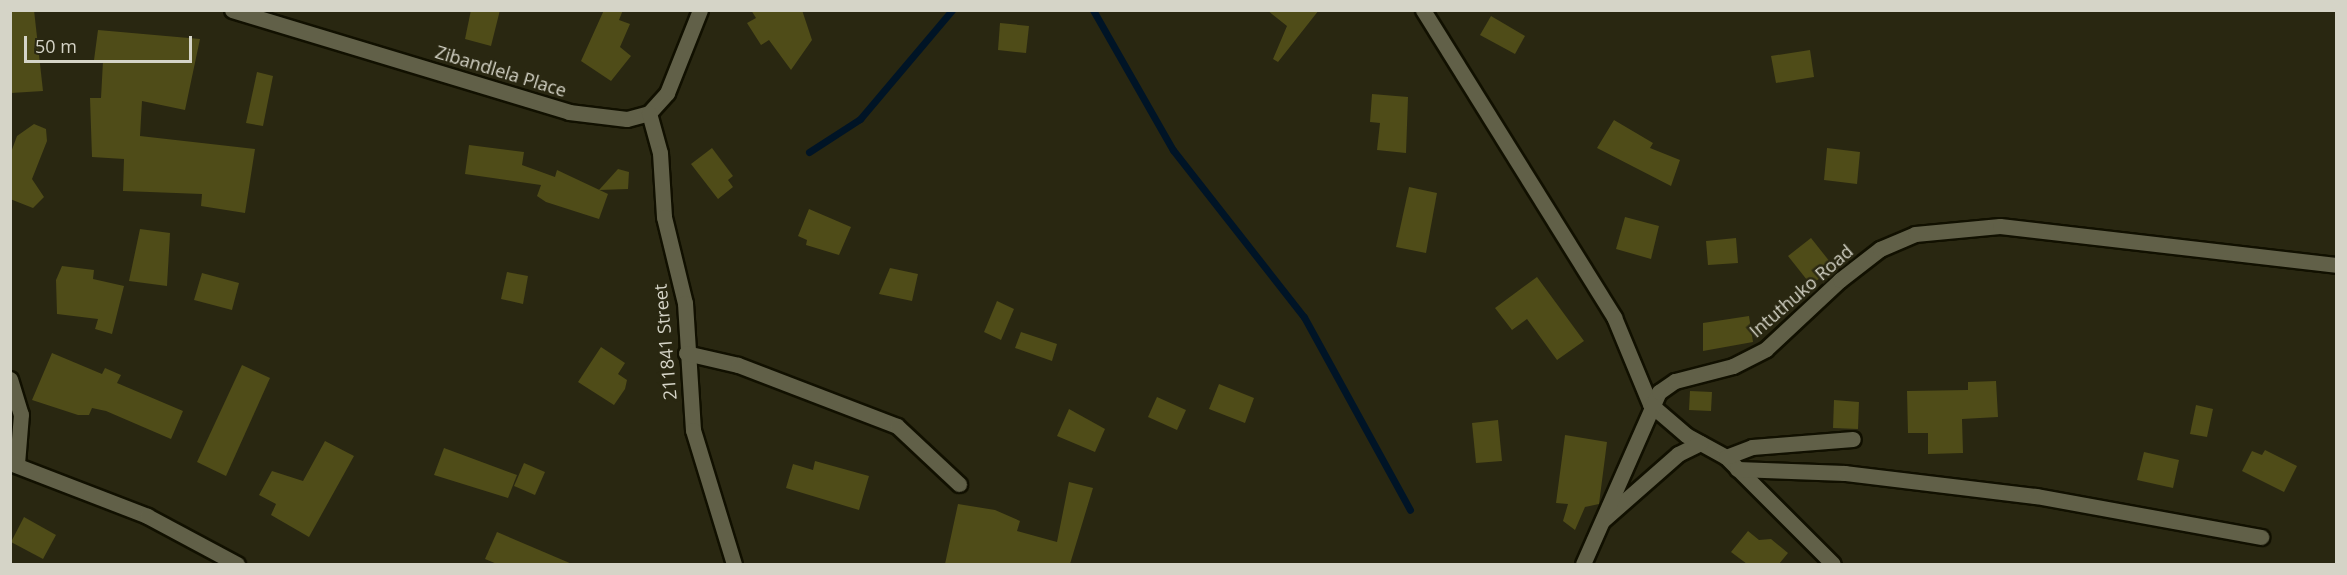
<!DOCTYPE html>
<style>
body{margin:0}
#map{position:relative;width:2347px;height:575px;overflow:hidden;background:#292711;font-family:"Open Sans",sans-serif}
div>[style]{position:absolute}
.stream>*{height:7px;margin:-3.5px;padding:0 3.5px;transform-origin:3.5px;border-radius:3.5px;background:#001426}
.building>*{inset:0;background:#4f4c18}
.roads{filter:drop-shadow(2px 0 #111000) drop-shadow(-2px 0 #111000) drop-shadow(0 2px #111000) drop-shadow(0 -2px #111000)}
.minor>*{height:15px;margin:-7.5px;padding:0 7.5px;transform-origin:7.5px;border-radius:7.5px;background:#616048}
span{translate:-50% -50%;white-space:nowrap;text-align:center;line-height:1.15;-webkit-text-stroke:5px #292711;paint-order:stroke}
.street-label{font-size:18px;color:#d5d4c7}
.frame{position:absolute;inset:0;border:12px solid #d5d4c7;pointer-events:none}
.scale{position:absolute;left:24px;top:36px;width:168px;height:27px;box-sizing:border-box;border:3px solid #d5d4c7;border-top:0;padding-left:8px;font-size:18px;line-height:21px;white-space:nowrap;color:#d5d4c7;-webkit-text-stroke:4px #292711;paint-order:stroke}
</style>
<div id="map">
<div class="stream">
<div style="left:1093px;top:10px;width:161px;rotate:60.3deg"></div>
<div style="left:1173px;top:150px;width:212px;rotate:51.9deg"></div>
<div style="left:1304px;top:317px;width:220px;rotate:61.2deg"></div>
<div style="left:809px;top:152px;width:61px;rotate:-32.9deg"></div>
<div style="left:860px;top:119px;width:143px;rotate:-49.8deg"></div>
</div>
<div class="building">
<div style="clip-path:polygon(10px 10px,34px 10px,43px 91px,11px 93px)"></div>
<div style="clip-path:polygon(471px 10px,500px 10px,491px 46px,465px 39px)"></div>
<div style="clip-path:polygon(604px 10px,623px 10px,619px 20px,630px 24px,620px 47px,631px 56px,611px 81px,581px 61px)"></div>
<div style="clip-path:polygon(751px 10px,802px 10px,812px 40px,791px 70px,769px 40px,761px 45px,747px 23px,756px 18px)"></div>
<div style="clip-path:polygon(1267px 10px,1319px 10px,1278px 62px,1273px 59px,1287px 26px)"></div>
<div style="clip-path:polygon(1491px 16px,1525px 36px,1515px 54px,1480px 35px)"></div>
<div style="clip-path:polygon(1000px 23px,1029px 26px,1026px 53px,998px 50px)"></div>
<div style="clip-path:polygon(98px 30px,200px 39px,185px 110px,142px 101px,140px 136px,255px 149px,245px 213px,201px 206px,202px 194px,123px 191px,124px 159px,92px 157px,90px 98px,101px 98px,103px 61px,94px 60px)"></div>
<div style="clip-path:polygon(1810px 50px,1814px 77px,1776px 83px,1771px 56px)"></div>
<div style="clip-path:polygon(257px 72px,273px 76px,263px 126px,246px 123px)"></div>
<div style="clip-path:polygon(1372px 94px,1408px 97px,1406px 153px,1377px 150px,1380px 123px,1370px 122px)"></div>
<div style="clip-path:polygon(1614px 120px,1653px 143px,1650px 148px,1680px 160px,1671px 186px,1597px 148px)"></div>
<div style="clip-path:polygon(34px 124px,46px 129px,47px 141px,32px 179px,44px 197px,33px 208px,10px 199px,10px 155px,17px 136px)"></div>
<div style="clip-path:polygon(469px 145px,524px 152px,522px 165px,555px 177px,557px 170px,608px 194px,599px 219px,546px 202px,537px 196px,541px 185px,465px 174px)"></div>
<div style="clip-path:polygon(712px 148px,733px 176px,728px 180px,733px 187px,718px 199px,691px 164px)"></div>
<div style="clip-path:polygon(1827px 148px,1860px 152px,1857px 184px,1824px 180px)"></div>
<div style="clip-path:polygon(618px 169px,629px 172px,628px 189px,599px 190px)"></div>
<div style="clip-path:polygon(1409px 187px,1437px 193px,1426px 253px,1396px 247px)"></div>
<div style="clip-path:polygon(809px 209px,851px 227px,839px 255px,806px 245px,807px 240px,798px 236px)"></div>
<div style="clip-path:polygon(1625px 217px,1659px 226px,1651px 259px,1616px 249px)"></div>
<div style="clip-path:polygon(140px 229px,170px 233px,167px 286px,129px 281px)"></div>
<div style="clip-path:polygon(1736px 238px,1738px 263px,1708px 265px,1706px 241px)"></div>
<div style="clip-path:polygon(1811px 238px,1834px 267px,1811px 285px,1788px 256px)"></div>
<div style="clip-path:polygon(62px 266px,94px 270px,93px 279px,124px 286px,112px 334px,95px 329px,98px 319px,57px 314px,56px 280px)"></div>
<div style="clip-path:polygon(890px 268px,918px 274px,912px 301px,879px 294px)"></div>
<div style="clip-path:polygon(507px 272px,528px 276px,523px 304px,501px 299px)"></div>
<div style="clip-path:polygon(202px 273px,239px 283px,232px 310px,194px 300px)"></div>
<div style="clip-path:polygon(1537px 277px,1584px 341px,1557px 360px,1527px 319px,1512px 330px,1495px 308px)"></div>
<div style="clip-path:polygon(997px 301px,1014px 309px,1001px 340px,984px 332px)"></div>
<div style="clip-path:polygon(1749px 316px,1753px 342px,1703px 351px,1703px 323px)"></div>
<div style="clip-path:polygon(1021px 332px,1057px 344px,1052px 361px,1015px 348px)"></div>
<div style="clip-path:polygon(601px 347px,625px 363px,618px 374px,627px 380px,625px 389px,614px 405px,578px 382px)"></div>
<div style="clip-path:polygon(52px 353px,102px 374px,105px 368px,121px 375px,117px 383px,183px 411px,171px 439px,106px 411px,92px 408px,89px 415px,78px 415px,32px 400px)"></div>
<div style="clip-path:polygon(242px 365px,270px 378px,226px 476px,197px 462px)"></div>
<div style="clip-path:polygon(1996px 381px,1998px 417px,1962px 419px,1963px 453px,1928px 454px,1928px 433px,1908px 433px,1907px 391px,1968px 390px,1968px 382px)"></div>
<div style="clip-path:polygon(1219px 384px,1254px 398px,1245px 423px,1209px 409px)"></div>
<div style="clip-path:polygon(1690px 391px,1712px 392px,1711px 411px,1689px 410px)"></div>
<div style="clip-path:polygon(1157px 397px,1186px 410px,1177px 430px,1148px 417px)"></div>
<div style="clip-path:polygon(1834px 400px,1859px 402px,1858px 429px,1833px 428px)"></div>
<div style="clip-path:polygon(2196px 405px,2213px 409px,2207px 437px,2190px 434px)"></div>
<div style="clip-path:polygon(1069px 409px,1105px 429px,1095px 452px,1057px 436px)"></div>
<div style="clip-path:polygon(1498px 420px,1502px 461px,1476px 463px,1472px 423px)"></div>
<div style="clip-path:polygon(1565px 435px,1607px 442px,1599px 504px,1585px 507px,1575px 530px,1563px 521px,1568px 504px,1556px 503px)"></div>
<div style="clip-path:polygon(325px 441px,354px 456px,309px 537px,271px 515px,276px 504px,259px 495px,272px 471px,303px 481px)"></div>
<div style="clip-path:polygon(444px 448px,517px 475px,508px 498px,434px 475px)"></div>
<div style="clip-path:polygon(2265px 450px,2297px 466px,2284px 492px,2242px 471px,2252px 451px,2262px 455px)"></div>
<div style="clip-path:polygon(2144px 452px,2179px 460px,2173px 488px,2137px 480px)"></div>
<div style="clip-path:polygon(815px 461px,869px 476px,859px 510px,786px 488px,793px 464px,813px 470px)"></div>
<div style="clip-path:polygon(524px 463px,545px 472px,535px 495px,514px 486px)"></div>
<div style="clip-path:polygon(1069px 482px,1093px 488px,1070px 564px,945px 564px,958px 504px,995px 510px,1020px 521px,1017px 531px,1057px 542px)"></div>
<div style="clip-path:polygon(24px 517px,56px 535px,43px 559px,11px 542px)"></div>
<div style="clip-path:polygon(1748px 531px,1759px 540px,1771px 539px,1788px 553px,1779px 564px,1747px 564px,1731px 552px)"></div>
<div style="clip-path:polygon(497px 532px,572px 564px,497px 564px,485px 559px)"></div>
</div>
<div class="roads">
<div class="minor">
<div style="left:232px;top:10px;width:352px;rotate:16.8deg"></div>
<div style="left:569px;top:112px;width:58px;rotate:6.9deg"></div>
<div style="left:627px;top:119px;width:23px;rotate:-15deg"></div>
<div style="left:649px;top:113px;width:27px;rotate:-48deg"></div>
<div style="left:667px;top:93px;width:89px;rotate:-68.3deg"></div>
<div style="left:1423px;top:10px;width:362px;rotate:58.1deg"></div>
<div style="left:1614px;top:317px;width:94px;rotate:67.5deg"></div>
<div style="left:1650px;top:404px;width:48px;rotate:40.7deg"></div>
<div style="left:1686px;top:435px;width:46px;rotate:28.8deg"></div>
<div style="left:1726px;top:457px;width:151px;rotate:45deg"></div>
<div style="left:649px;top:113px;width:41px;rotate:74.6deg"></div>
<div style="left:660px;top:153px;width:64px;rotate:86.4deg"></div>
<div style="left:664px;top:217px;width:89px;rotate:76.3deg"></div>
<div style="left:685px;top:303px;width:127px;rotate:86.4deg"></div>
<div style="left:693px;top:430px;width:140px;rotate:73deg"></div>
<div style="left:686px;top:353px;width:53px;rotate:13deg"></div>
<div style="left:738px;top:365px;width:170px;rotate:21deg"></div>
<div style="left:897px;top:426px;width:85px;rotate:43.1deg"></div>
<div style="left:10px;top:379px;width:37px;rotate:73deg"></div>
<div style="left:21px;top:414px;width:50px;rotate:94.6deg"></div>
<div style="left:1726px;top:457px;width:28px;rotate:-21deg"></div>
<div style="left:1752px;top:447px;width:101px;rotate:-4.5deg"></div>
<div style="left:10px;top:463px;width:147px;rotate:21.1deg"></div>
<div style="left:147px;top:516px;width:102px;rotate:28.1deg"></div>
<div style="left:1737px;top:469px;width:108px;rotate:2.1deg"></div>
<div style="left:1845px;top:473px;width:192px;rotate:6.9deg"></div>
<div style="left:2036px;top:496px;width:229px;rotate:10.3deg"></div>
<div style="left:1603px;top:520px;width:100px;rotate:-41.3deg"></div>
<div style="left:1678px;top:454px;width:25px;rotate:-26deg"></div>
<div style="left:1583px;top:564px;width:188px;rotate:-66.2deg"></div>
<div style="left:1659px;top:392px;width:19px;rotate:-35deg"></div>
<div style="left:1675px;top:381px;width:60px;rotate:-14.5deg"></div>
<div style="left:1733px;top:366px;width:37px;rotate:-27deg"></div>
<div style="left:1766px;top:349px;width:101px;rotate:-43deg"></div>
<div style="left:1840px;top:280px;width:51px;rotate:-37.8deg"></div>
<div style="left:1880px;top:249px;width:38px;rotate:-23deg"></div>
<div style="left:1915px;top:234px;width:85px;rotate:-5.4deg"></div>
<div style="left:2000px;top:226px;width:338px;rotate:6.6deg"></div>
</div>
</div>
<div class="street-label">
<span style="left:501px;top:71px;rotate:17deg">Zibandlela Place</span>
<span style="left:1801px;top:291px;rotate:-41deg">Intuthuko Road</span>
<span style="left:665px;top:342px;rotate:-95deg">211841 Street</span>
</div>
<div class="frame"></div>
<div class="scale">50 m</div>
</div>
